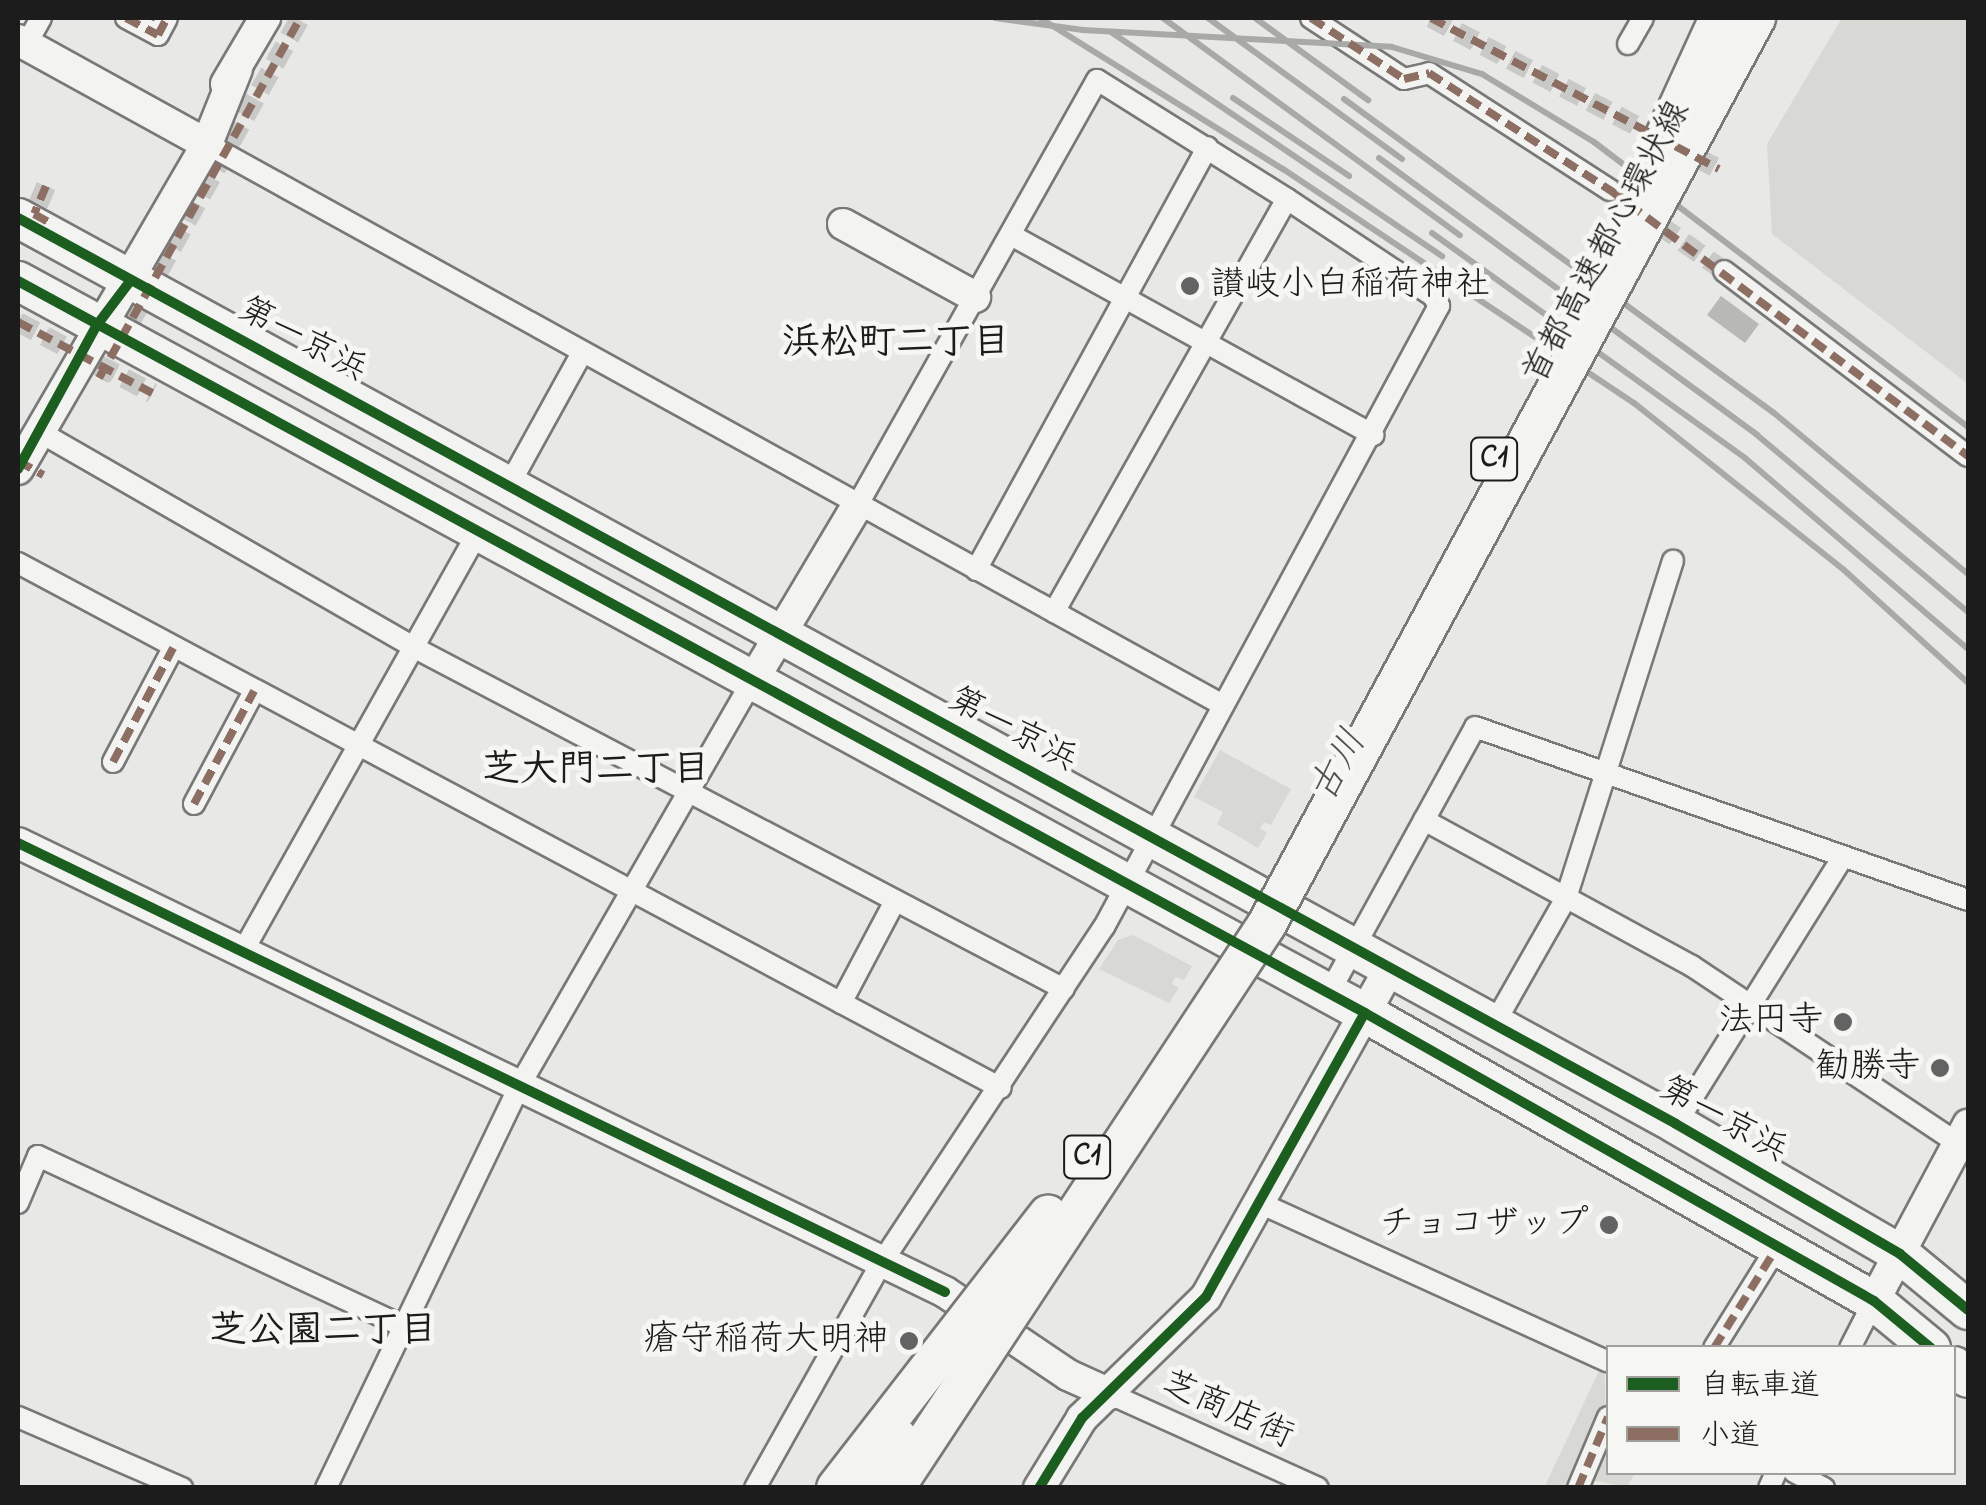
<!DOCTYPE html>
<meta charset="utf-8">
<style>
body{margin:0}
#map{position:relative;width:1986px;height:1505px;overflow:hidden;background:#e8e8e6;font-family:"Indie Flower","Klee One",sans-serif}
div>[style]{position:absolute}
.built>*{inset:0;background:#d8d8d5}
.water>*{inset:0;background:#b8b8b6}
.street-tunnel>*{height:20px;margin-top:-10px;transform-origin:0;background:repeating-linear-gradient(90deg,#c9c9c8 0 20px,transparent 0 30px)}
.roads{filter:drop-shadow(2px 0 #787877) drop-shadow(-2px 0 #787877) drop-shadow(0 2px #787877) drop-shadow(0 -2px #787877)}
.street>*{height:20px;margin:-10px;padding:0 10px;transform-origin:10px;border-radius:10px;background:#f3f3f1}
.secondary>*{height:30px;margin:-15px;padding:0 15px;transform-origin:15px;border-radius:15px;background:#f3f3f1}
.highway>*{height:38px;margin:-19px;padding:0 19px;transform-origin:19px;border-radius:19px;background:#f3f3f1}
.rail>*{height:6px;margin:-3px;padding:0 3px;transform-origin:3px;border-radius:3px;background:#a9a9a8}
.bridges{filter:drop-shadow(2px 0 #787877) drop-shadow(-2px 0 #787877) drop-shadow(0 2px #787877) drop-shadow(0 -2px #787877)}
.highway-bridge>*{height:38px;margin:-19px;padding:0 19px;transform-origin:19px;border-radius:19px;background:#f3f3f1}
.quiet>*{height:8px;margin-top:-4px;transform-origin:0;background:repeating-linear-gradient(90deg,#8d6e63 0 15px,transparent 0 23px)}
.cycleway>*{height:10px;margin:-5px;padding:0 5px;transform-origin:5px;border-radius:5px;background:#1b5e20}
.dots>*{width:28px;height:28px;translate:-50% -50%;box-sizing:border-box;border:5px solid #f6f6f2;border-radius:50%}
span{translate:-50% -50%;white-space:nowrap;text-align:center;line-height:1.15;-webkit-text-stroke:10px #f6f6f2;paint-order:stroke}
.shield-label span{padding:2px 8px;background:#f6f6f2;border:2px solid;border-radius:8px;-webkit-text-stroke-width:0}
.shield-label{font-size:32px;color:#1c1c1c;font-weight:700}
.street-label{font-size:35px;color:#1c1c1c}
.poi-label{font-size:35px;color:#1c1c1c}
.left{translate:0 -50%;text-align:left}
.right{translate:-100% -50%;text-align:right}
.neighbourhood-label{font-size:38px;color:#1c1c1c;font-weight:700}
.water-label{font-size:38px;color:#525251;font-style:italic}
.frame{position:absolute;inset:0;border:20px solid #1c1c1c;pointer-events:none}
.legend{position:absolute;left:1606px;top:1345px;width:350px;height:130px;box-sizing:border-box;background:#f6f6f2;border:2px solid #9f9f9c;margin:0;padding:12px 18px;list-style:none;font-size:30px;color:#1c1c1c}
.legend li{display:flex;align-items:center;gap:20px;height:50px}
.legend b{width:50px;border:2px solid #9f9f9c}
</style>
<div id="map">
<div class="built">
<div style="clip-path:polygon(1842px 18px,1968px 18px,1968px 384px,1772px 234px,1767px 144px)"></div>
<div style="clip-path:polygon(1220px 750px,1291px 789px,1271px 825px,1264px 822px,1260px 828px,1267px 833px,1258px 848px,1217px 824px,1223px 812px,1194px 797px)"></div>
<div style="clip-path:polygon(1133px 935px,1192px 966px,1184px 980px,1175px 977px,1172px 984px,1179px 988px,1169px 1003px,1099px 969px,1118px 940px)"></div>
<div style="clip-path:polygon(1604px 1360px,1608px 1472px,1635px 1473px,1627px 1487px,1585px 1479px,1580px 1487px,1544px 1488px)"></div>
</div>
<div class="water">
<div style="clip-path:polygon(1721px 296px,1759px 324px,1745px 343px,1707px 315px)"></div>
</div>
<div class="street-tunnel">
<div style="left:1431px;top:18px;width:325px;rotate:27.7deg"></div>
<div style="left:46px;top:186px;width:30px;rotate:113deg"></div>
<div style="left:34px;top:214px;width:17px;rotate:28deg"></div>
<div style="left:1610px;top:190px;width:140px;rotate:35.4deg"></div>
<div style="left:18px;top:322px;width:152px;rotate:27.9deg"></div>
<div style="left:99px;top:378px;width:412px;rotate:-60.8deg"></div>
<div style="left:18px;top:461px;width:29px;rotate:29deg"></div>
</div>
<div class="roads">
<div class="street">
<div style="left:126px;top:18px;width:36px;rotate:28deg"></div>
<div style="left:158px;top:35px;width:19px;rotate:-62deg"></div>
<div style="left:1311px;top:18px;width:111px;rotate:33.3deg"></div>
<div style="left:1404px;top:79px;width:26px;rotate:-13deg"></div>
<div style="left:1429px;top:73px;width:216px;rotate:32.9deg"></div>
<div style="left:1628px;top:44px;width:30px;rotate:-60deg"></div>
<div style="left:26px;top:45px;width:31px;rotate:-61deg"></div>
<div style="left:207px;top:144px;width:1161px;rotate:28.91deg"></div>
<div style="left:1011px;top:235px;width:414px;rotate:28.9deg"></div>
<div style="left:1724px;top:271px;width:306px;rotate:37.2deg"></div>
<div style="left:38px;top:431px;width:433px;rotate:29.9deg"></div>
<div style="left:413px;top:647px;width:735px;rotate:27.71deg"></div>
<div style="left:509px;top:485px;width:151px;rotate:-61.1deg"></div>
<div style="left:18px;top:563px;width:1114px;rotate:28.11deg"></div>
<div style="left:976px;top:570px;width:482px;rotate:-61.3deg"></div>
<div style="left:1054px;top:612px;width:474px;rotate:-60.6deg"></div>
<div style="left:113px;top:762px;width:129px;rotate:-62.2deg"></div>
<div style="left:194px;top:804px;width:128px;rotate:-62deg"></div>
<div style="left:1424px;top:820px;width:305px;rotate:28.6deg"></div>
<div style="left:1692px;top:966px;width:332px;rotate:33.7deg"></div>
<div style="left:243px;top:951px;width:480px;rotate:-60.7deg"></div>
<div style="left:1329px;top:993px;width:303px;rotate:-61.2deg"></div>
<div style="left:1475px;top:727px;width:522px;rotate:19.34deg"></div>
<div style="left:841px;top:1003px;width:113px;rotate:-62.1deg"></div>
<div style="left:1493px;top:1026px;width:147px;rotate:-60.3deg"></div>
<div style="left:1566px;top:898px;width:354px;rotate:-72.4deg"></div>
<div style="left:1676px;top:1124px;width:315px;rotate:-58deg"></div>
<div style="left:18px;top:1203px;width:51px;rotate:-66.9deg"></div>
<div style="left:38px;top:1156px;width:403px;rotate:25deg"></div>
<div style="left:1262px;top:1204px;width:380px;rotate:24.5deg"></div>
<div style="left:1714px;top:1348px;width:119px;rotate:-58deg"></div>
<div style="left:1850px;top:1348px;width:53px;rotate:-62.9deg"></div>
<div style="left:1110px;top:1394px;width:228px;rotate:24.3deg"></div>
<div style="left:18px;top:1417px;width:179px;rotate:23.4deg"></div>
<div style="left:1794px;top:1472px;width:34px;rotate:28deg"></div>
<div style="left:326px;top:1488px;width:449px;rotate:-64.3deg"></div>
<div style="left:521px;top:1083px;width:463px;rotate:-60.1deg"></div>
<div style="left:755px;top:1488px;width:259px;rotate:-60.7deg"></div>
<div style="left:882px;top:1262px;width:402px;rotate:-56.5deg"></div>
<div style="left:1104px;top:927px;width:706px;rotate:-61.66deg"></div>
<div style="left:1439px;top:306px;width:12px;rotate:-121deg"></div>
<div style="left:1433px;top:296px;width:175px;rotate:-146.4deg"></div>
<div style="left:1287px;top:199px;width:224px;rotate:-147.9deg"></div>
<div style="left:1097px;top:80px;width:489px;rotate:119.4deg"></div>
<div style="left:1578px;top:1488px;width:77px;rotate:-67.1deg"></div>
<div style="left:1769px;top:1488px;width:17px;rotate:-66deg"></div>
</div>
<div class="secondary">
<div style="left:18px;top:40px;width:199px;rotate:28.9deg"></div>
<div style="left:226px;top:84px;width:77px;rotate:-59.4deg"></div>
<div style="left:843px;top:224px;width:151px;rotate:28.9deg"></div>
<div style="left:18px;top:469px;width:376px;rotate:-59.8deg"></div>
<div style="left:207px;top:144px;width:81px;rotate:-68.2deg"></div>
<div style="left:752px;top:682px;width:205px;rotate:-59.2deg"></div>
<div style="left:18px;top:843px;width:1030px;rotate:25.84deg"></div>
<div style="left:945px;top:1292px;width:148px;rotate:34deg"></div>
<div style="left:1068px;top:1375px;width:46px;rotate:24.3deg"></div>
<div style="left:1874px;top:1301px;width:200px;rotate:-61.9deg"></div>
<div style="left:1039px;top:1488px;width:82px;rotate:-58.4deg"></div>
<div style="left:1082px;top:1418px;width:173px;rotate:-44.3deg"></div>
<div style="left:1206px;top:1297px;width:377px;rotate:-60.8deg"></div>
</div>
<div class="highway">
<div style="left:18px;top:218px;width:1889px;rotate:28.65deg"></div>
<div style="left:1676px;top:1124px;width:259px;rotate:30.1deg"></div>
<div style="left:1900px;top:1254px;width:88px;rotate:39.5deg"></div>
<div style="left:18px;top:281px;width:1533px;rotate:28.52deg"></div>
<div style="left:1365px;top:1013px;width:585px;rotate:29.5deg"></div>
<div style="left:1874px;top:1301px;width:74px;rotate:39.5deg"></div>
<div style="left:1954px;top:1366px;width:18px;rotate:41deg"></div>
</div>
</div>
<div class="rail">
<div style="left:995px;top:18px;width:89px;rotate:7.8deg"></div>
<div style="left:1083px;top:30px;width:309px;rotate:3.1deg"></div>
<div style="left:1392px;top:47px;width:94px;rotate:16.7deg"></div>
<div style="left:1482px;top:74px;width:131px;rotate:31.3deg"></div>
<div style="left:1594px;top:142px;width:470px;rotate:37.3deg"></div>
<div style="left:1040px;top:18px;width:286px;rotate:31.9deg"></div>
<div style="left:1283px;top:169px;width:422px;rotate:33.7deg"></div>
<div style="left:1634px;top:403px;width:268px;rotate:38.5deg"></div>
<div style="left:1844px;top:570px;width:168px;rotate:42.3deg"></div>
<div style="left:1163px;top:18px;width:368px;rotate:36.2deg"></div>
<div style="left:1208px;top:18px;width:240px;rotate:36deg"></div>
<div style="left:1255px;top:18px;width:140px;rotate:36deg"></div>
<div style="left:1111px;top:32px;width:400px;rotate:34.1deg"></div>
<div style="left:1233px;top:98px;width:140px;rotate:33.9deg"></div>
<div style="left:1344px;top:99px;width:532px;rotate:36.14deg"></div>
<div style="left:1774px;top:413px;width:252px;rotate:39.7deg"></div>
<div style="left:1379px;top:158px;width:469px;rotate:36.2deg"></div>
<div style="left:1757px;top:435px;width:275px;rotate:40deg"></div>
<div style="left:1432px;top:233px;width:385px;rotate:35.7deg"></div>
<div style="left:1745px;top:458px;width:294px;rotate:40.6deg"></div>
</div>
<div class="bridges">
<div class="highway-bridge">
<div style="left:1664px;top:138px;width:132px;rotate:-65.4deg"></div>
<div style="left:836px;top:1488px;width:346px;rotate:-52.2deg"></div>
<div style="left:865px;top:1488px;width:60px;rotate:-56.6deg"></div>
<div style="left:895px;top:1488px;width:676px;rotate:-56.59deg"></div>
<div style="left:1267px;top:924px;width:1030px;rotate:-61.64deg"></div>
</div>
</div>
<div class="quiet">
<div style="left:126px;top:18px;width:36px;rotate:28deg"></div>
<div style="left:158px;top:35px;width:19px;rotate:-62deg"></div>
<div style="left:1311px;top:18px;width:111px;rotate:33.3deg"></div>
<div style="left:1404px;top:79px;width:26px;rotate:-13deg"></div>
<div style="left:1429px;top:73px;width:216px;rotate:32.9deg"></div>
<div style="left:1610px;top:190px;width:446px;rotate:36.6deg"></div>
<div style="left:1431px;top:18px;width:325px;rotate:27.7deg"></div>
<div style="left:46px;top:186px;width:30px;rotate:113deg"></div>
<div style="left:34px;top:214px;width:18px;rotate:29deg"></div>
<div style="left:18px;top:322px;width:152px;rotate:27.9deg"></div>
<div style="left:99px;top:378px;width:412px;rotate:-60.8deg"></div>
<div style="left:18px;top:461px;width:29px;rotate:29deg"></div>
<div style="left:113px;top:762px;width:129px;rotate:-62.2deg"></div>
<div style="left:194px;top:804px;width:128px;rotate:-62deg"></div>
<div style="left:1714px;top:1348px;width:119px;rotate:-58deg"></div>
<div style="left:1578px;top:1488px;width:77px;rotate:-67.1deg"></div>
</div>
<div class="cycleway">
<div style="left:18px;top:218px;width:1889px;rotate:28.65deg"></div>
<div style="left:1676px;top:1124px;width:259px;rotate:30.1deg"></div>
<div style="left:1900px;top:1254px;width:88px;rotate:39.5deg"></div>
<div style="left:18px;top:281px;width:1533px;rotate:28.52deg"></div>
<div style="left:1365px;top:1013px;width:585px;rotate:29.5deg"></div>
<div style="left:1874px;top:1301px;width:74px;rotate:39.5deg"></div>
<div style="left:18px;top:469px;width:164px;rotate:-61.3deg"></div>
<div style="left:97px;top:325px;width:56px;rotate:-52.9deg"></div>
<div style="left:18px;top:843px;width:1030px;rotate:25.84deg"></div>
<div style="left:1039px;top:1488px;width:82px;rotate:-58.4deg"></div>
<div style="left:1082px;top:1418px;width:173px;rotate:-44.3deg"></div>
<div style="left:1206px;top:1297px;width:325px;rotate:-60.8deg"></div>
</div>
<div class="dots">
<div style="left:1190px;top:286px;background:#636363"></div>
<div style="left:1843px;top:1022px;background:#636363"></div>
<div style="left:1940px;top:1068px;background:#636363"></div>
<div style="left:1609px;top:1225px;background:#636363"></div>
<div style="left:909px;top:1341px;background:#636363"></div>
</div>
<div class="shield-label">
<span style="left:1494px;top:459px">C1</span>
<span style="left:1087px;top:1157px">C1</span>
</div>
<div class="street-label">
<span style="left:1608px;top:243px;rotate:-62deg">首都高速都心環状線</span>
<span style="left:302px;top:341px;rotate:28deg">第一京浜</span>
<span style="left:1012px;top:731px;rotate:28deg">第一京浜</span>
<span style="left:1723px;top:1121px;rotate:29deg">第一京浜</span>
<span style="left:1227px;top:1411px;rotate:24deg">芝商店街</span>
</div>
<div class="poi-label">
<span class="left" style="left:1210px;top:286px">讃岐小白稲荷神社</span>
<span class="right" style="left:1823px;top:1022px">法円寺</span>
<span class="right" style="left:1920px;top:1068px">勧勝寺</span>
<span class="right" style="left:1589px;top:1225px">チョコザップ</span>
<span class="right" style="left:889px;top:1341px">瘡守稲荷大明神</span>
</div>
<div class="neighbourhood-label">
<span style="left:896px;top:345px">浜松町二丁目</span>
<span style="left:596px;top:772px">芝大門二丁目</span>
<span style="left:323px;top:1333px">芝公園二丁目</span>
</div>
<div class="water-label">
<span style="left:1340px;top:767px;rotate:-61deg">古川</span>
</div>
<div class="frame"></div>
<ul class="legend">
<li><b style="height:12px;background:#1b5e20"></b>自転車道</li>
<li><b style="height:12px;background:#8d6e63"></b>小道</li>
</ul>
</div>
